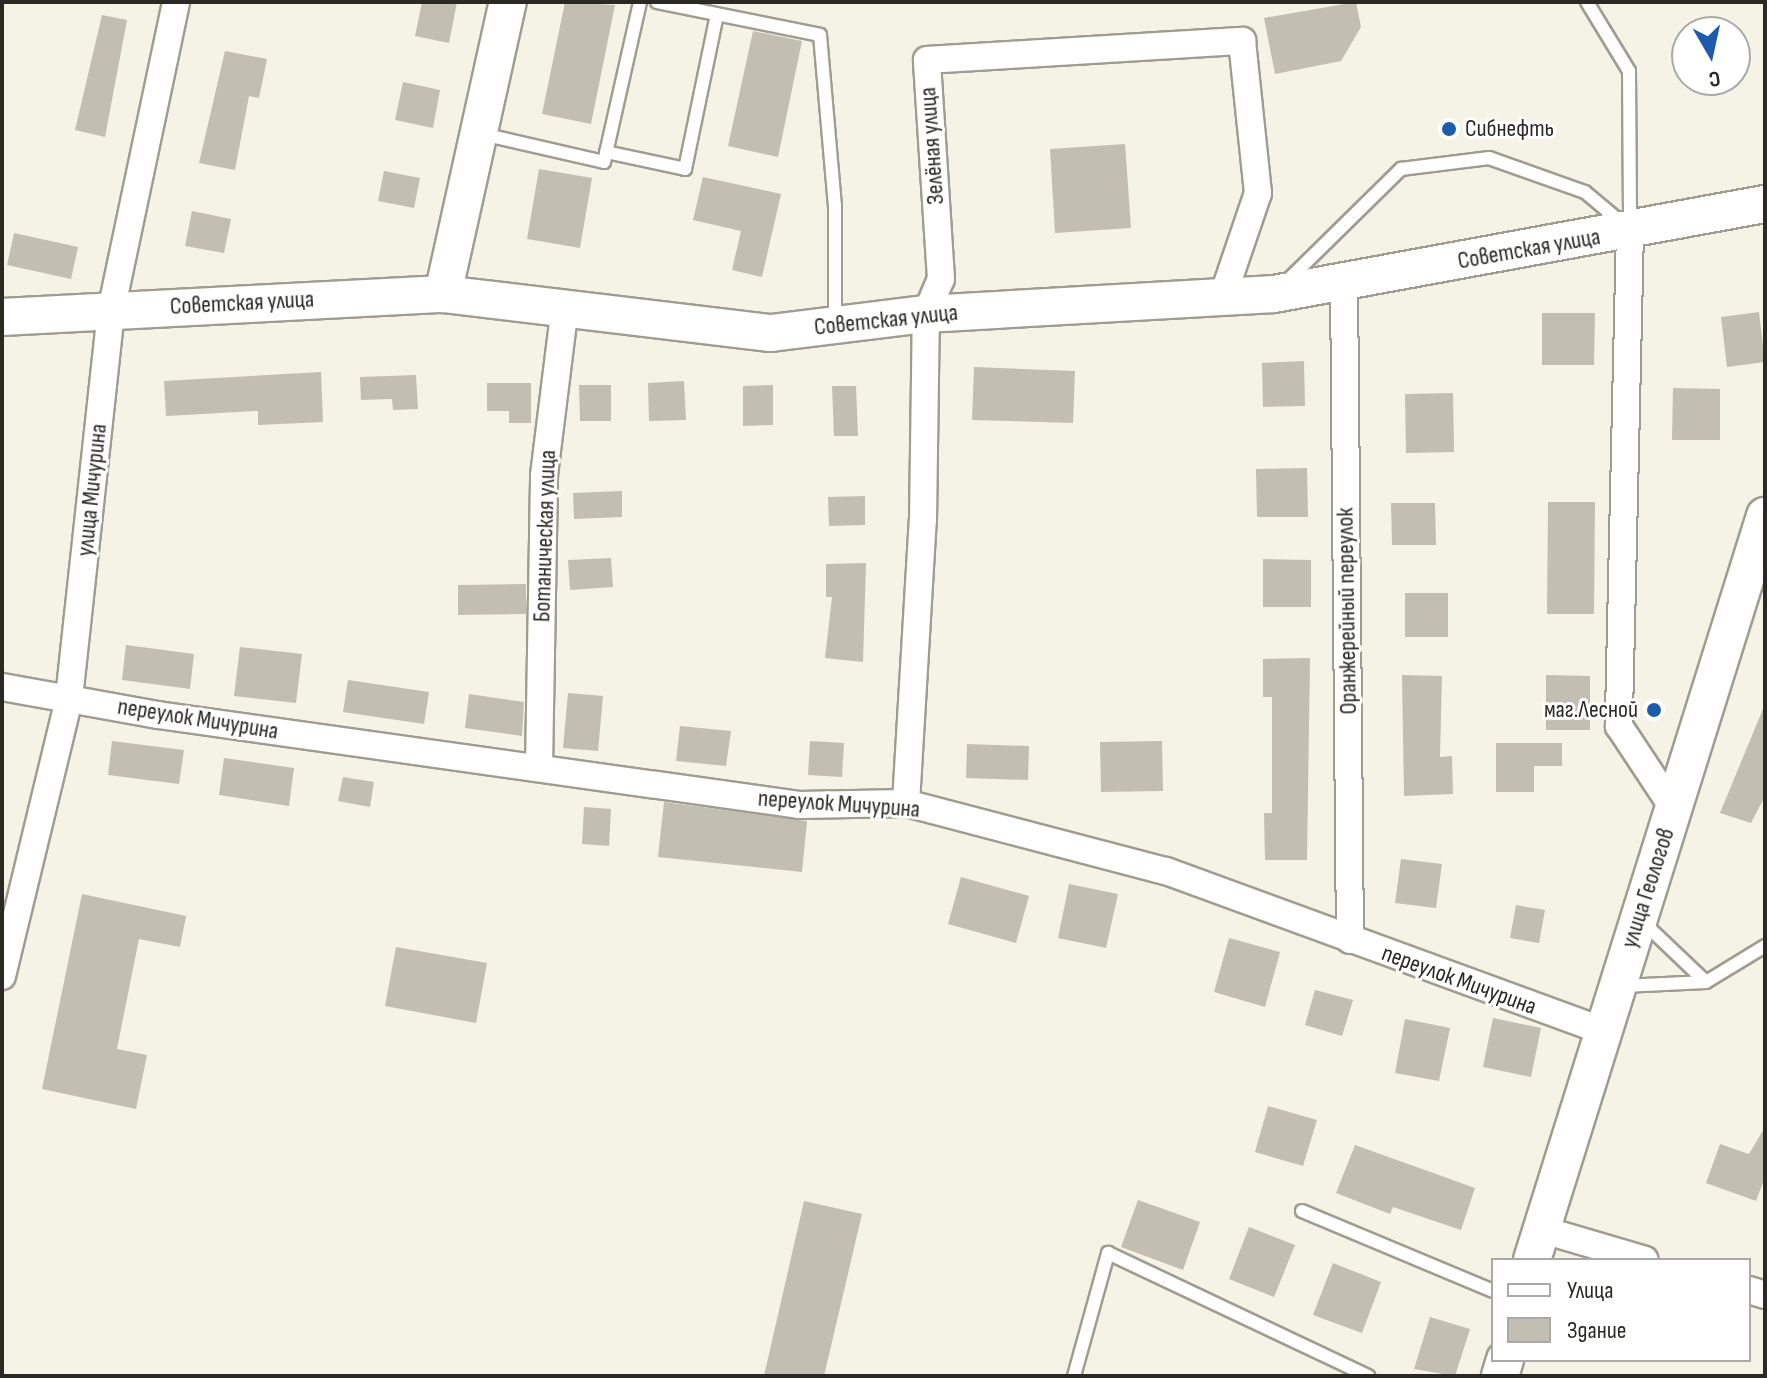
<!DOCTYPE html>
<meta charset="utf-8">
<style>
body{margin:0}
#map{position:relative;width:1767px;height:1378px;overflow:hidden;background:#f5f3e5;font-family:"Sofia Sans Condensed",sans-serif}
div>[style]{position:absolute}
.building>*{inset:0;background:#c2bfb2}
.roads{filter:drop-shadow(2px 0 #9f9d90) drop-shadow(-2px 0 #9f9d90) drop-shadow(0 2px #9f9d90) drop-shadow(0 -2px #9f9d90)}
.lane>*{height:12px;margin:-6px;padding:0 6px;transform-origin:6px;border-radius:6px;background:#fff}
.street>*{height:26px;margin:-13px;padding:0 13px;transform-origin:13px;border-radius:13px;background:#fff}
.secondary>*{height:36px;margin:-18px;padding:0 18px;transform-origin:18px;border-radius:18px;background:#fff}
.dots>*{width:22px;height:22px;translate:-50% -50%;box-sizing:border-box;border:4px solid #fff;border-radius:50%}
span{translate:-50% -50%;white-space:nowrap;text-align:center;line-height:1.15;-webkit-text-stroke:6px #fff;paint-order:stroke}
.poi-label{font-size:24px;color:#2a2924}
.left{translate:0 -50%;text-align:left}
.right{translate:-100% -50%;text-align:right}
.street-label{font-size:24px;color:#2a2924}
.frame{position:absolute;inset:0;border:4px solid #2a2924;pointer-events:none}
.legend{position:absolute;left:1491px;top:1258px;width:260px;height:104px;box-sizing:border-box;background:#fff;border:2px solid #aaa9a7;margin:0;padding:10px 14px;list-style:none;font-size:24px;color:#2a2924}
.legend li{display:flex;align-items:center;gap:16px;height:40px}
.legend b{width:40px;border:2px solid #aaa9a7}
.north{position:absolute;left:1671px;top:16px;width:80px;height:80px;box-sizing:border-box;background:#fff;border:2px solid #aaa9a7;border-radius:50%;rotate:171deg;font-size:22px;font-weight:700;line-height:32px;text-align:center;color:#2a2924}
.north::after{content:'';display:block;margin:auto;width:28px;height:36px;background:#1f5bad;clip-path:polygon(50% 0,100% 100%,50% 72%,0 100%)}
</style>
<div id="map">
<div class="building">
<div style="clip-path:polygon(422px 2px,457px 2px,449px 43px,415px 36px)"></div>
<div style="clip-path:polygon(565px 2px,615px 5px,591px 124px,542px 114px)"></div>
<div style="clip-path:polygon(1356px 2px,1361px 27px,1341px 61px,1275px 74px,1264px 18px)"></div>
<div style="clip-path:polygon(102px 15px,127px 20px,105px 137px,75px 130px)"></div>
<div style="clip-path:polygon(753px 31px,802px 41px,778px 157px,728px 146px)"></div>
<div style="clip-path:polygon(225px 51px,267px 59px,259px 98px,249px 96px,235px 170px,199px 163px)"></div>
<div style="clip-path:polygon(403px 82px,440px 90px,433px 128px,395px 120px)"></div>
<div style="clip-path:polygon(1125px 144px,1131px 228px,1055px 233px,1050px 149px)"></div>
<div style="clip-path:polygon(539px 169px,592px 178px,580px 248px,527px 239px)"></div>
<div style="clip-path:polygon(384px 171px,420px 178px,414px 208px,378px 201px)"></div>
<div style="clip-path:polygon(703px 177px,781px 194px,762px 277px,732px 270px,741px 231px,693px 220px)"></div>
<div style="clip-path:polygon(192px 211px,231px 219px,224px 253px,185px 246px)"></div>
<div style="clip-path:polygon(14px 233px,78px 247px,71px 279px,7px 265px)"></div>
<div style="clip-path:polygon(1759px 312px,1765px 362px,1727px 367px,1721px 317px)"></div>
<div style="clip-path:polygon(1542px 313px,1595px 313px,1594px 365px,1542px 365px)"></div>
<div style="clip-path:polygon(1304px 361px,1305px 406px,1263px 407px,1262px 363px)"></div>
<div style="clip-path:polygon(974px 367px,1075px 371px,1073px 423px,972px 420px)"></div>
<div style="clip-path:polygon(321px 372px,323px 422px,258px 425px,258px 411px,166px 416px,164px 381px)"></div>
<div style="clip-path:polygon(416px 375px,418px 409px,393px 410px,392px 399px,361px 400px,360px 377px)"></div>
<div style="clip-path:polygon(684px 381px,686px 420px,649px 421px,648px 383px)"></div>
<div style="clip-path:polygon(487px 383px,531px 383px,531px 423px,509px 423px,509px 411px,487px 411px)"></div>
<div style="clip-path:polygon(579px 385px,611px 385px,611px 421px,580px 421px)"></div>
<div style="clip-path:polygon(773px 385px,773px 425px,743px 426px,743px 386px)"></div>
<div style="clip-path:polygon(832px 386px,856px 386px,858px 436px,834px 436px)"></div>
<div style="clip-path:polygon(1673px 388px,1720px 389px,1720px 440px,1672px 440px)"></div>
<div style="clip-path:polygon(1453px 393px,1454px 452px,1406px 453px,1405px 394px)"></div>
<div style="clip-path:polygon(1307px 468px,1308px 517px,1257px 517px,1256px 469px)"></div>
<div style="clip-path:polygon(622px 491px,622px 517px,574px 519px,573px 493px)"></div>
<div style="clip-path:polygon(865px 496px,865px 525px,829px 526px,828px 497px)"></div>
<div style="clip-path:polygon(1548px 502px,1595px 502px,1594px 614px,1547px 614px)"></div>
<div style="clip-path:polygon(1391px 503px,1435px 503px,1436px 545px,1392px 545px)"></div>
<div style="clip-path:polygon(611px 558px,613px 587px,570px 590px,568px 560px)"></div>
<div style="clip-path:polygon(1263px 559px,1311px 560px,1311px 607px,1263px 607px)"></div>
<div style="clip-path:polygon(866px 563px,863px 662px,825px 658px,832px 597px,826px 597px,826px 564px)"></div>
<div style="clip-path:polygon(526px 584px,526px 614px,458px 615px,458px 585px)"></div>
<div style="clip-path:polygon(1405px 593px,1448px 593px,1448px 637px,1405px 637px)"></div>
<div style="clip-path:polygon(126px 645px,194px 654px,190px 689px,122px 680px)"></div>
<div style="clip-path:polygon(240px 647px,302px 654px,296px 703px,234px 696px)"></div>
<div style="clip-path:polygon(1310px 658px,1307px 860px,1265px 860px,1264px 813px,1272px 813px,1272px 697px,1263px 697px,1263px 659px)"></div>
<div style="clip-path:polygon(1402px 675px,1442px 676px,1440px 757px,1452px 756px,1453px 794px,1404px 796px)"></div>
<div style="clip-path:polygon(1546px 675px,1590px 676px,1590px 730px,1546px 730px)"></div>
<div style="clip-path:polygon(348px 680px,429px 692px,424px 724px,343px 712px)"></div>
<div style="clip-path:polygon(568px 693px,603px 696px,598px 751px,563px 748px)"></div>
<div style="clip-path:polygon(469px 694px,524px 702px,522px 736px,465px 728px)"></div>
<div style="clip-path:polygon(1765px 704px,1765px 796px,1751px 823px,1720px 813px)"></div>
<div style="clip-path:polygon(680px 726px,731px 731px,726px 766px,676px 761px)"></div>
<div style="clip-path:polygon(112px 741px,184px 750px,179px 784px,108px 775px)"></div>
<div style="clip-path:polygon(810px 741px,844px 743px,842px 777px,808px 775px)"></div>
<div style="clip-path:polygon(1162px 741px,1163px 791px,1101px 792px,1100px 742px)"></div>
<div style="clip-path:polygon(1496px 743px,1562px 743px,1562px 766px,1534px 766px,1534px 792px,1496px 792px)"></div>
<div style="clip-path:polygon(967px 744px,1029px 746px,1028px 780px,966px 778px)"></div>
<div style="clip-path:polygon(224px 758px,294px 768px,289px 806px,219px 795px)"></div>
<div style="clip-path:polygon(343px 777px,374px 782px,370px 807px,338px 801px)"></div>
<div style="clip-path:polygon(664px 802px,807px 821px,802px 872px,658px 857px)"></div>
<div style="clip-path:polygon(584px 807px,611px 809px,609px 846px,582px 844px)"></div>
<div style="clip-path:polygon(1401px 859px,1442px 864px,1436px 908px,1395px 903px)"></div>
<div style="clip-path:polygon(961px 877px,1029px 896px,1016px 943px,948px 924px)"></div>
<div style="clip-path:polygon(1069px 884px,1118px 894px,1106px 948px,1058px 938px)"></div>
<div style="clip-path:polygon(82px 894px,186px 916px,180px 947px,139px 939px,117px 1049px,147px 1055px,136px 1109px,42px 1089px)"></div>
<div style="clip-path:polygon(1516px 905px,1545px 910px,1539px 943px,1510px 938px)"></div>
<div style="clip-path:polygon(1229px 938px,1280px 952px,1265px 1007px,1214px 992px)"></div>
<div style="clip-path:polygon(396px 947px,487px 963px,476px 1023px,385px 1006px)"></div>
<div style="clip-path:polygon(1315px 990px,1353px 1000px,1342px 1036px,1305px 1025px)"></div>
<div style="clip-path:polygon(1493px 1018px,1541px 1028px,1531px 1077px,1483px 1067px)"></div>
<div style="clip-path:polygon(1405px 1019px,1450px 1028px,1439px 1081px,1395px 1073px)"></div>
<div style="clip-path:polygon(1268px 1106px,1317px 1120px,1303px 1166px,1255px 1152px)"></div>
<div style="clip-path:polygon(1765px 1127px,1765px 1177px,1756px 1201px,1706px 1183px,1720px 1144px,1749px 1154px)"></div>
<div style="clip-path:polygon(1355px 1145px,1475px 1188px,1461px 1230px,1393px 1207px,1390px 1214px,1336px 1193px)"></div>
<div style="clip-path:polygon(1138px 1200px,1200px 1222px,1183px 1270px,1121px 1247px)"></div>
<div style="clip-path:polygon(804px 1201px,862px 1214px,824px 1376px,764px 1376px)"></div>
<div style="clip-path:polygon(1249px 1227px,1295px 1245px,1274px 1297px,1229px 1279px)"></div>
<div style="clip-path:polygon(1333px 1263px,1381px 1282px,1362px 1333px,1313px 1315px)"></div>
<div style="clip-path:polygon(1430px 1317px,1470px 1329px,1455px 1376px,1414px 1369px)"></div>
</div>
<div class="roads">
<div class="lane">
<div style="left:657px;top:2px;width:166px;rotate:11.4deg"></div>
<div style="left:820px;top:35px;width:172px;rotate:85deg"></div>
<div style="left:835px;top:206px;width:115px;rotate:90deg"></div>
<div style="left:1587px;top:2px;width:81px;rotate:58.7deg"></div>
<div style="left:1629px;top:71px;width:156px;rotate:89.6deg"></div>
<div style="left:482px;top:134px;width:125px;rotate:12.9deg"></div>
<div style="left:604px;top:162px;width:164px;rotate:-77.3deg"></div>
<div style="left:606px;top:152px;width:81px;rotate:12.1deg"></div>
<div style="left:685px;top:169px;width:158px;rotate:-78.3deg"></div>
<div style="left:1285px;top:283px;width:163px;rotate:-44.5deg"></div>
<div style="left:1401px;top:169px;width:89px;rotate:-7.1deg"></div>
<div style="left:1489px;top:158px;width:102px;rotate:19.5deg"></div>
<div style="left:1585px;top:192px;width:48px;rotate:40deg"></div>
<div style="left:1645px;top:924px;width:84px;rotate:43.6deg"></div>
<div style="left:1623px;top:986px;width:83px;rotate:-2.8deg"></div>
<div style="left:1706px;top:982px;width:69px;rotate:-31.4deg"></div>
<div style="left:1302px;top:1211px;width:207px;rotate:22.7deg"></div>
<div style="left:1074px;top:1376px;width:128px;rotate:-74.5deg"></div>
<div style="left:1108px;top:1253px;width:288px;rotate:25.3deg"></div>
</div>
<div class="street">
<div style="left:1630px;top:230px;width:496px;rotate:91.3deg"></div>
<div style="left:1619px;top:726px;width:100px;rotate:56.5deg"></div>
<div style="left:1344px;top:282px;width:658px;rotate:89.48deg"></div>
<div style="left:2px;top:687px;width:158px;rotate:10.2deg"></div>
<div style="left:158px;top:715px;width:647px;rotate:7.99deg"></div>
<div style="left:799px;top:805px;width:107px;rotate:-1.1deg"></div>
<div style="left:906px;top:803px;width:269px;rotate:14.7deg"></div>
<div style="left:1166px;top:871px;width:463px;rotate:20.1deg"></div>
<div style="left:539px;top:767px;width:292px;rotate:-89deg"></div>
<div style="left:544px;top:475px;width:170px;rotate:-82.9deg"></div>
<div style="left:906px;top:803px;width:284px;rotate:-86.6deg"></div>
<div style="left:923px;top:520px;width:206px;rotate:-89.2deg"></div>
<div style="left:926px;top:314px;width:38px;rotate:-67deg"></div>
<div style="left:941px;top:279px;width:219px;rotate:-93.7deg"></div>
<div style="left:927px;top:60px;width:316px;rotate:-3.5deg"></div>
<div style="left:1242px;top:41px;width:153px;rotate:84deg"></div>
<div style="left:1258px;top:193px;width:106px;rotate:108.8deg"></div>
<div style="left:2px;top:976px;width:286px;rotate:-76.4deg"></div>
<div style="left:69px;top:698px;width:389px;rotate:-83.8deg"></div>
<div style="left:111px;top:311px;width:316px;rotate:-78.1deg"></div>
<div style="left:1540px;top:1229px;width:109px;rotate:16.4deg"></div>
<div style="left:1749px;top:1290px;width:17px;rotate:17deg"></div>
</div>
<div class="secondary">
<div style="left:443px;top:294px;width:299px;rotate:-77.5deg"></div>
<div style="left:2px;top:317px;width:442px;rotate:-3deg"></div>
<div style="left:443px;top:294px;width:330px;rotate:6.8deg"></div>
<div style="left:771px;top:333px;width:156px;rotate:-7deg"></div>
<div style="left:926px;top:314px;width:349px;rotate:-3.3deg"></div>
<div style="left:1274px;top:294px;width:499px;rotate:-10.4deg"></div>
<div style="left:1532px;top:1260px;width:780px;rotate:-72.61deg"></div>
<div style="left:1500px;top:1376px;width:17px;rotate:-73deg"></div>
</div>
</div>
<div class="dots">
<div style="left:1449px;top:129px;background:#1f5bad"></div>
<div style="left:1654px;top:710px;background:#1f5bad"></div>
</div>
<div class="poi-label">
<span class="left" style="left:1465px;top:129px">Сибнефть</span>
<span class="right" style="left:1638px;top:710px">маг.Лесной</span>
</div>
<div class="street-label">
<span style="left:932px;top:146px;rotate:-94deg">Зелёная улица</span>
<span style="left:1529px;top:249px;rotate:-10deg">Советская улица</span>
<span style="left:242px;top:303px;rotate:-3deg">Советская улица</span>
<span style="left:886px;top:320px;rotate:-6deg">Советская улица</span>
<span style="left:92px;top:490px;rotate:-84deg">улица Мичурина</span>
<span style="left:545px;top:536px;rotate:-88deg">Ботаническая улица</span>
<span style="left:1347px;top:611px;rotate:-91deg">Оранжерейный переулок</span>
<span style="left:198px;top:719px;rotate:9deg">переулок Мичурина</span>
<span style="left:839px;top:804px;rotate:4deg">переулок Мичурина</span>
<span style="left:1648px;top:888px;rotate:-72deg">улица Геологов</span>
<span style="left:1459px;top:980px;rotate:20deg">переулок Мичурина</span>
</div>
<div class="frame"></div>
<ul class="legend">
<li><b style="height:10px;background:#fff"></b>Улица</li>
<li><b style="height:22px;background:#c2bfb2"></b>Здание</li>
</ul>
<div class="north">С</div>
</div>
